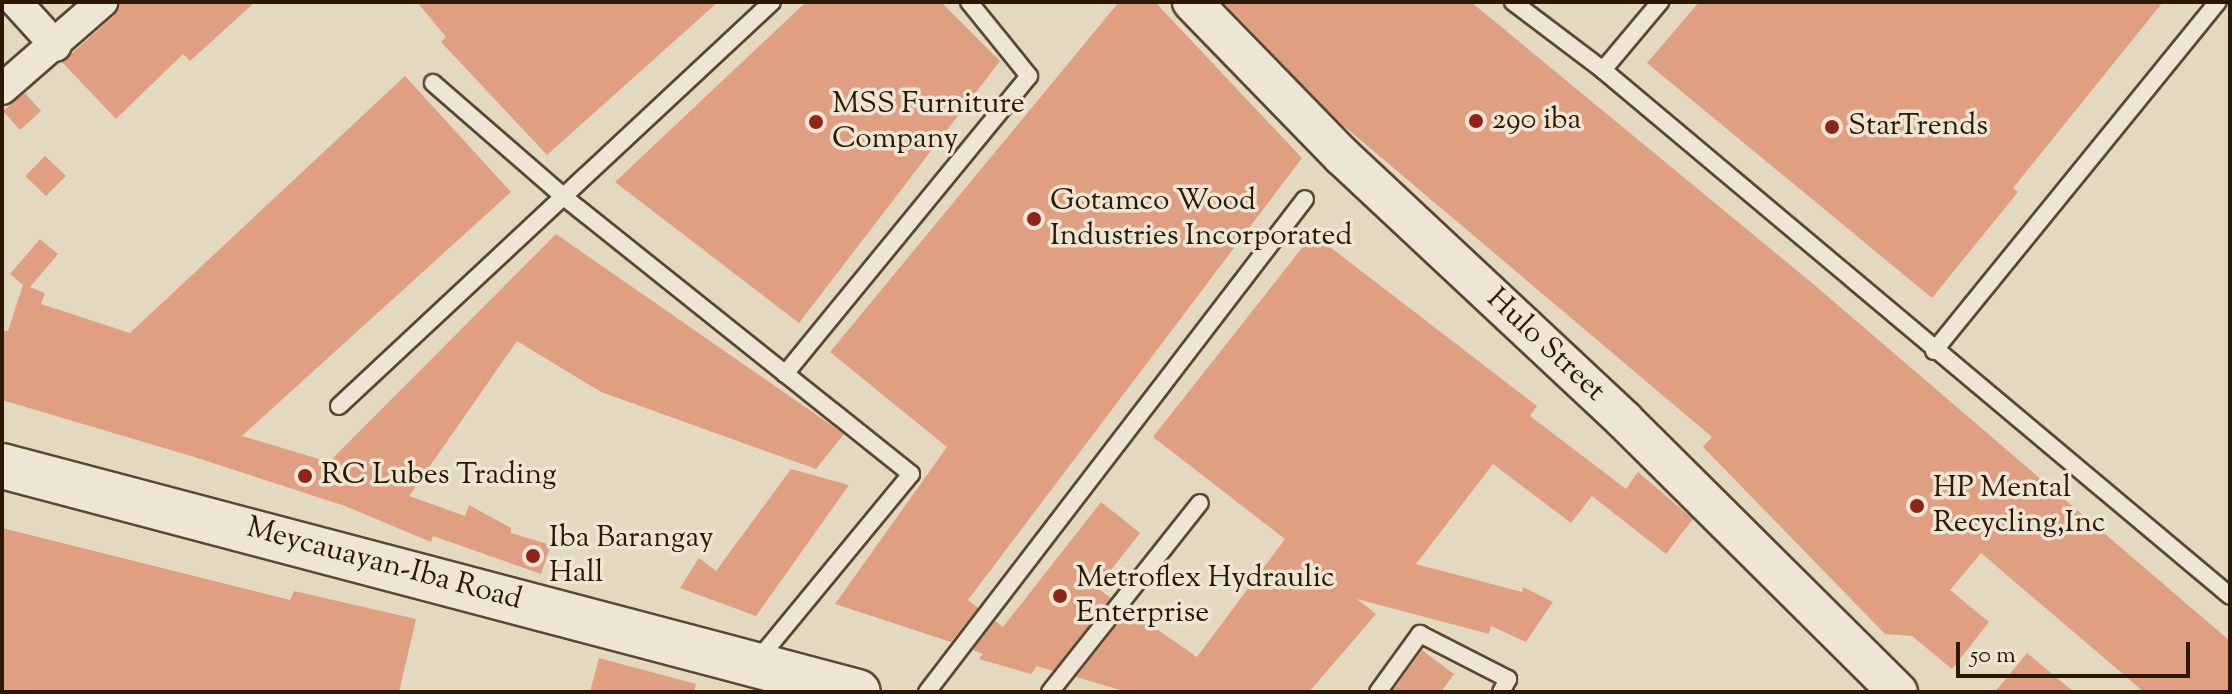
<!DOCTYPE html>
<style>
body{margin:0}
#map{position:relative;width:2232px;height:694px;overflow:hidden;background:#e3d9c0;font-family:"Sorts Mill Goudy",serif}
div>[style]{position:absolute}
.building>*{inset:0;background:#e19f81}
.roads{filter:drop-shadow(2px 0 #594832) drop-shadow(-2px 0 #594832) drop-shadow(0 2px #594832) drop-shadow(0 -2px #594832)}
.service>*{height:16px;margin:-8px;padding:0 8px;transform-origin:8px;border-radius:8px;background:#ede6d6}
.minor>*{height:30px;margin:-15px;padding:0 15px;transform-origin:15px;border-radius:15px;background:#ede6d6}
.tertiary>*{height:38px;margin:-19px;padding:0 19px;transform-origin:19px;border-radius:19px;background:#ede6d6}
.secondary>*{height:44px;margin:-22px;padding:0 22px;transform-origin:22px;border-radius:22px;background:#ede6d6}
.dots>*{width:22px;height:22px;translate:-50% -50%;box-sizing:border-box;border:4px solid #ede6d6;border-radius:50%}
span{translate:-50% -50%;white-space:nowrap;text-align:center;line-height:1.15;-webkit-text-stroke:7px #ede6d6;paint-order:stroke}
.poi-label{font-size:30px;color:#2b1702}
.left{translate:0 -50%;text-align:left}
.street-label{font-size:30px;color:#2b1702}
.frame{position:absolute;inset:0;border:4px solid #2b1702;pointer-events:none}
.scale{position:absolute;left:1956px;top:642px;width:234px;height:36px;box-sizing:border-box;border:4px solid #2b1702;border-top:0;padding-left:10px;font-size:24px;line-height:28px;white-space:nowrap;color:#2b1702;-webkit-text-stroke:6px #ede6d6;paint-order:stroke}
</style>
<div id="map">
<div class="building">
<div style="clip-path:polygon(120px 2px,255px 2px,190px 61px,183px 54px,116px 119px,62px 62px,114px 16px)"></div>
<div style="clip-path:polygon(417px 2px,718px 2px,547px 155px,441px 42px,446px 37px)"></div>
<div style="clip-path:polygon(806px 2px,941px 2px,1000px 61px,799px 323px,615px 182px)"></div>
<div style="clip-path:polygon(1119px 2px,1155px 2px,1302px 158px,968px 600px,978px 608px,951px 642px,835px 604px,947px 447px,830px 352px)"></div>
<div style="clip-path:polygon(1223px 2px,1471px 2px,1812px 283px,2230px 641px,2230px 692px,2144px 692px,1981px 553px,1950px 590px,1989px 622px,1952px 669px,1912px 636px,1885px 634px,1703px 447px,1712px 437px,1338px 121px)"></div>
<div style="clip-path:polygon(1699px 2px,2163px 2px,2013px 188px,2018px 192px,1932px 298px,1647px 63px)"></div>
<div style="clip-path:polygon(405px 76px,511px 192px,242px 436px,329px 462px,556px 234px,844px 434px,816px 469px,601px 392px,517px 341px,409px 496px,465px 516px,469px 505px,511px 528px,511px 533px,551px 545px,541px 574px,433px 536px,431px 542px,345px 506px,191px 456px,2px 400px,2px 330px,8px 331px,23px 285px,10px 274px,40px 239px,58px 254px,30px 287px,45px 293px,41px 304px,130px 333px)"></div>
<div style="clip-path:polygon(25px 93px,41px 111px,20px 130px,3px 111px)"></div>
<div style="clip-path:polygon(45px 156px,66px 176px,46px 196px,25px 176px)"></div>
<div style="clip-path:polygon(1313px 234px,1537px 406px,1530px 416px,1626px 489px,1638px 472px,1693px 519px,1666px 554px,1592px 496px,1571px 523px,1493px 464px,1416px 564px,1522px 592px,1523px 587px,1553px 602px,1526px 642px,1491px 626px,1489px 634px,1357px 599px,1376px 614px,1309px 692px,1127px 692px,1076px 677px,1129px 610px,1197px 657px,1285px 539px,1153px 437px)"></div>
<div style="clip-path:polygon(791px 469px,849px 485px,756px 616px,680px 588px,699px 558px,716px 571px)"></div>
<div style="clip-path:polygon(1101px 502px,1140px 533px,1097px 588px,1111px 598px,1053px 671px,1037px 666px,1031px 674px,979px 659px,983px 654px,973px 650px,995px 621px,1003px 627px)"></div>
<div style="clip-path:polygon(2px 528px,290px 600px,294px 591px,416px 619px,399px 692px,2px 692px)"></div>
<div style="clip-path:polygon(1422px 650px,1454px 674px,1441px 692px,1392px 692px)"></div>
<div style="clip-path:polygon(2027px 653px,2074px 692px,1995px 692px)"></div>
<div style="clip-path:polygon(599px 658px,696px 684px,694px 692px,590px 692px)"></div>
</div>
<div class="roads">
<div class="service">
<div style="left:1513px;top:2px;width:113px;rotate:37.1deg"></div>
<div style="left:1603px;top:70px;width:818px;rotate:39.99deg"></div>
<div style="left:1603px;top:70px;width:89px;rotate:-50deg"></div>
<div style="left:433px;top:83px;width:174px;rotate:41deg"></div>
<div style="left:564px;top:197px;width:444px;rotate:38.6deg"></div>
<div style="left:911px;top:474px;width:242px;rotate:129.5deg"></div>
<div style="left:1934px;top:351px;width:450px;rotate:-50.9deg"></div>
<div style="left:785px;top:374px;width:385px;rotate:-50.7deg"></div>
<div style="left:1029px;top:76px;width:95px;rotate:-129deg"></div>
<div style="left:339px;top:406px;width:592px;rotate:-43.02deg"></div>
<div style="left:927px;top:692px;width:621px;rotate:-52.52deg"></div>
<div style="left:1050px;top:692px;width:241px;rotate:-51.6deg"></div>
<div style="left:1378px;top:692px;width:72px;rotate:-54.1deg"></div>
<div style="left:1420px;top:634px;width:99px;rotate:27.1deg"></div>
<div style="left:1508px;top:679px;width:15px;rotate:118deg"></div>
</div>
<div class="minor">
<div style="left:16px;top:2px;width:59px;rotate:47.7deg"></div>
<div style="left:2px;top:89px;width:133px;rotate:-41deg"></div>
</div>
<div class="tertiary">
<div style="left:1192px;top:2px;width:215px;rotate:45.8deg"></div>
<div style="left:1342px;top:156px;width:386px;rotate:43.1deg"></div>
<div style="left:1624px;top:420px;width:386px;rotate:44.8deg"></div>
</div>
<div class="secondary">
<div style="left:2px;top:466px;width:885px;rotate:14.79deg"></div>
</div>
</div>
<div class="dots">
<div style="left:1476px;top:121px;background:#8f2418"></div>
<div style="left:816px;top:122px;background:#8f2418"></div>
<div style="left:1832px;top:127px;background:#8f2418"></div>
<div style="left:1034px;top:219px;background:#8f2418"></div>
<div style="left:305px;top:476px;background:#8f2418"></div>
<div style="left:1917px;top:506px;background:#8f2418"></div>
<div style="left:533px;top:556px;background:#8f2418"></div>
<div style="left:1060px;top:596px;background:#8f2418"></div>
</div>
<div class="poi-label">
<span class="left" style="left:832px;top:122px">MSS Furniture<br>Company</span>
<span class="left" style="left:1492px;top:121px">290 iba</span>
<span class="left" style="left:1848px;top:127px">StarTrends</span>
<span class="left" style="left:1050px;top:219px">Gotamco Wood<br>Industries Incorporated</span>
<span class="left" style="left:321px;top:476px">RC Lubes Trading</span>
<span class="left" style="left:1933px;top:506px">HP Mental<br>Recycling,Inc</span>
<span class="left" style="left:549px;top:556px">Iba Barangay<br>Hall</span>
<span class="left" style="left:1076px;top:596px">Metroflex Hydraulic<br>Enterprise</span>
</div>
<div class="street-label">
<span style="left:1545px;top:346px;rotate:43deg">Hulo Street</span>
<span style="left:384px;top:565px;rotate:15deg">Meycauayan-Iba Road</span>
</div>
<div class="frame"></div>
<div class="scale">50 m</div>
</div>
